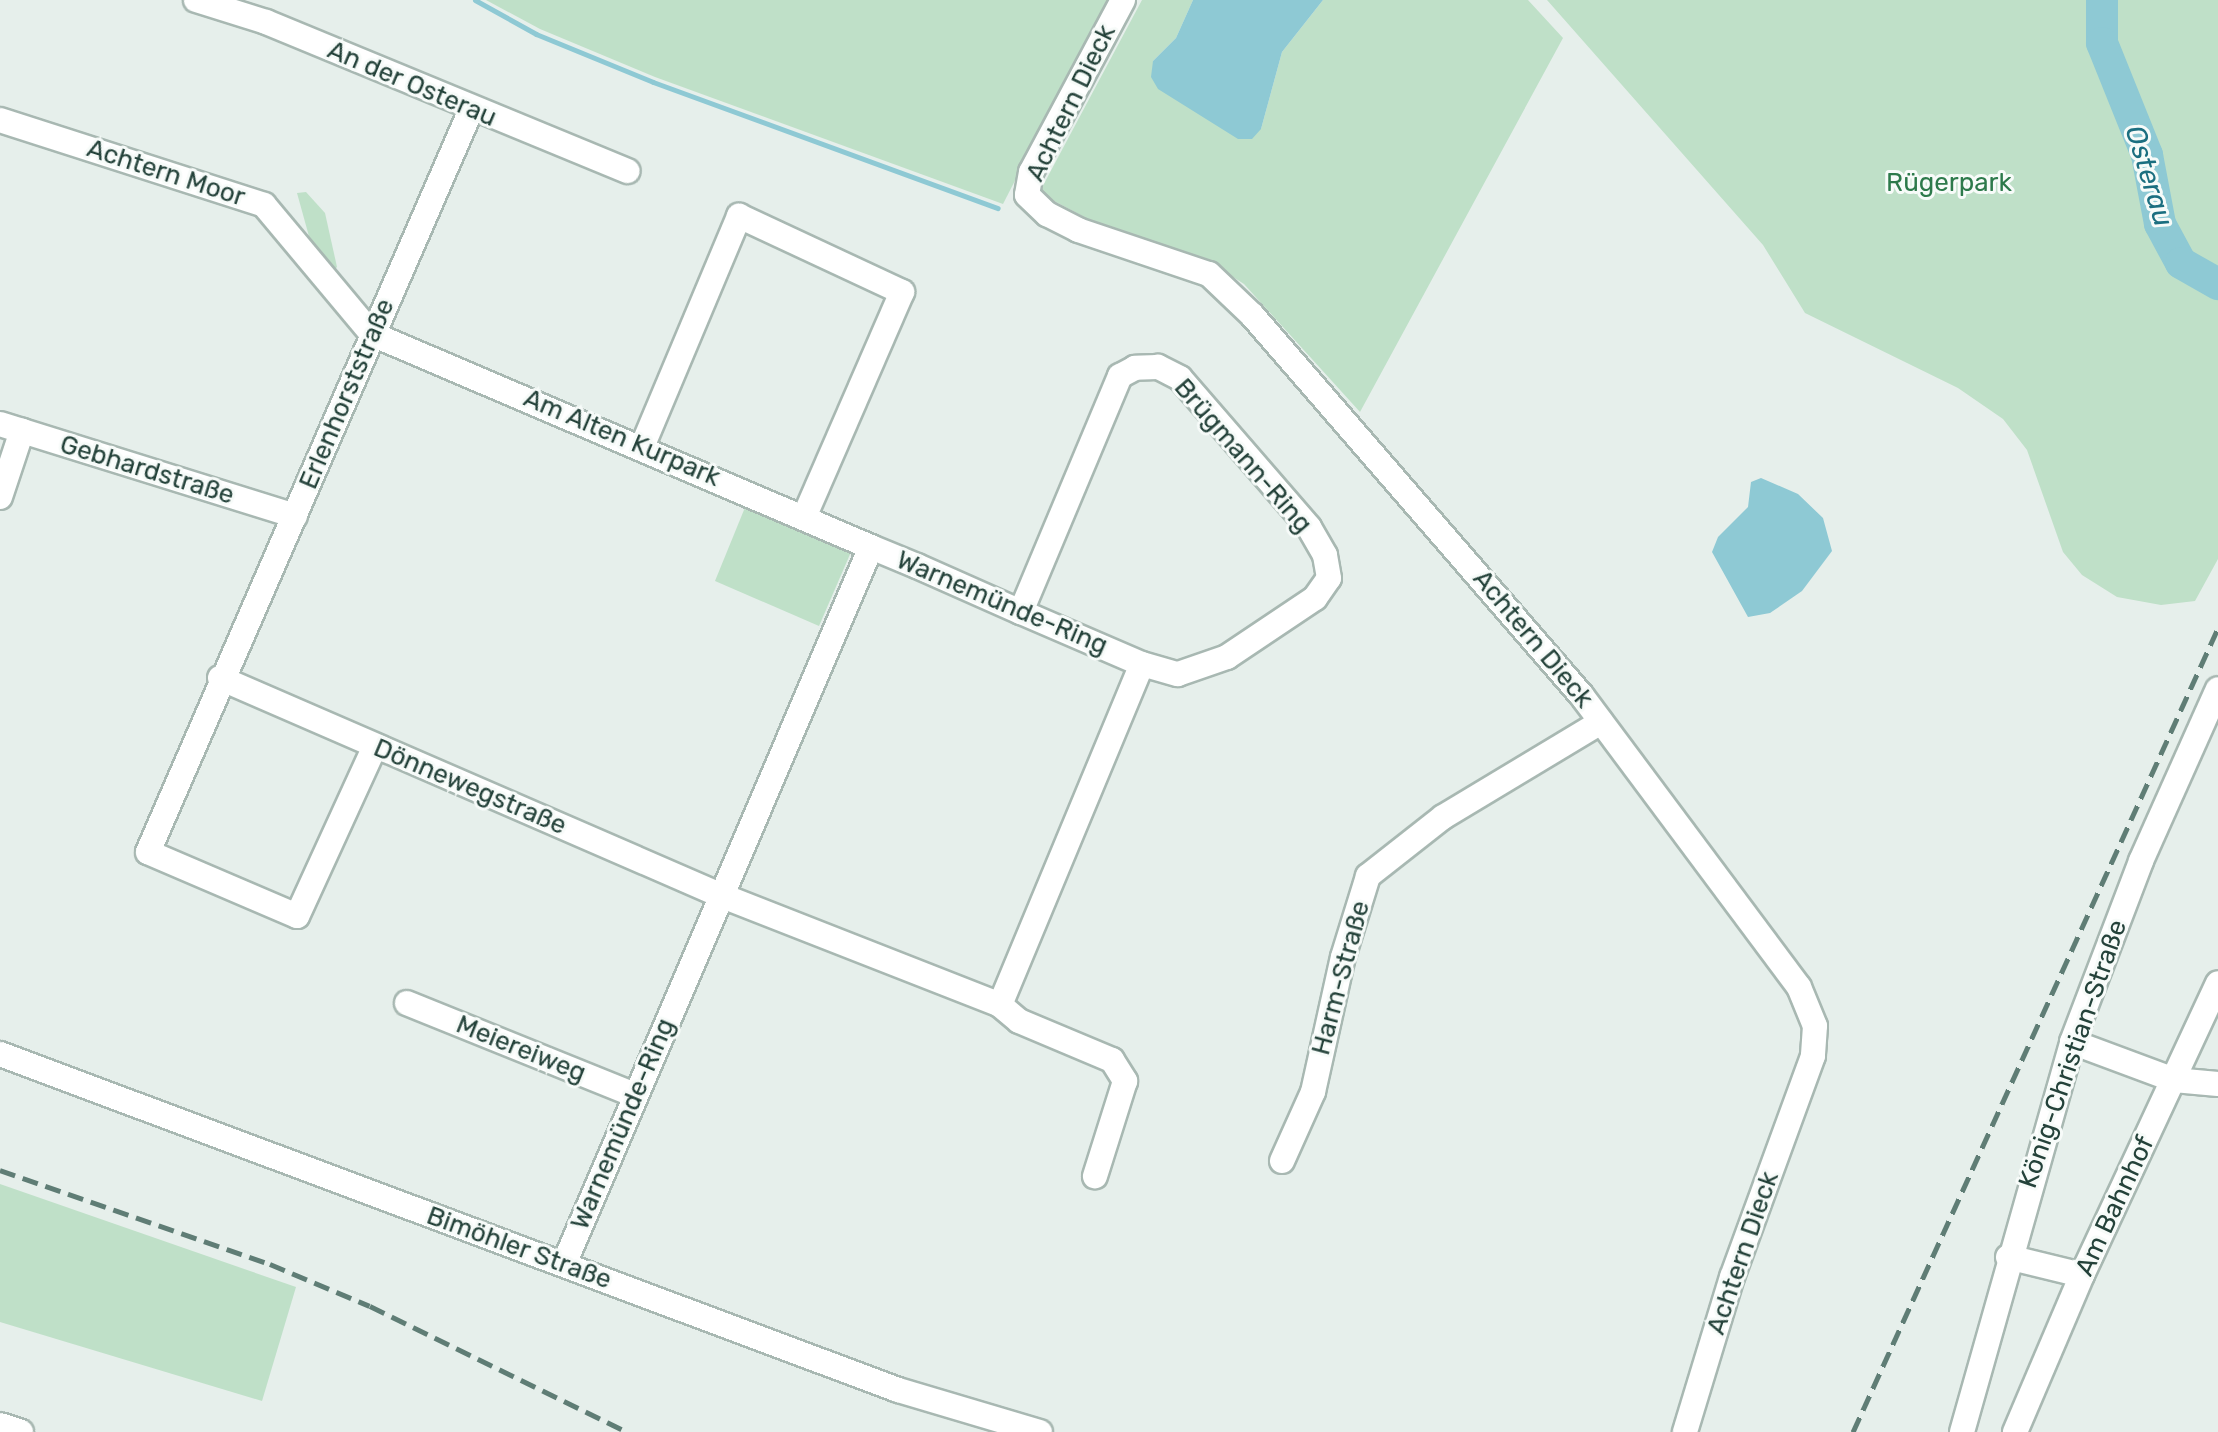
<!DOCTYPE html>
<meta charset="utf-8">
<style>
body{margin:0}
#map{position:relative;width:2218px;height:1432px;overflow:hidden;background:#e6efeb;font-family:Rubik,sans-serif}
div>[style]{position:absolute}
.green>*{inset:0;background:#bfe0c8}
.water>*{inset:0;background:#8ec9d4}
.stream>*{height:5px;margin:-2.5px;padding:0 2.5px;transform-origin:2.5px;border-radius:2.5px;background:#8ec9d4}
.river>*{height:32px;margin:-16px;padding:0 16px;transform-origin:16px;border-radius:16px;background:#8ec9d4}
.roads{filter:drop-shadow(2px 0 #a8b8b2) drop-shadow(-2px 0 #a8b8b2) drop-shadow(0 2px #a8b8b2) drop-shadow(0 -2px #a8b8b2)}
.minor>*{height:24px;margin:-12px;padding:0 12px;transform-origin:12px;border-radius:12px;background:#fff}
.rail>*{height:5px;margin-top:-2.5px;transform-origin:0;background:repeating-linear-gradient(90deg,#5f7d75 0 16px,transparent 0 24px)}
span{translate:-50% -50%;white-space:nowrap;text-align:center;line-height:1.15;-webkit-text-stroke:6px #f7fbf9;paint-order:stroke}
.street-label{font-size:26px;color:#24423a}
.park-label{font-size:26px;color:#2d7a4b}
.water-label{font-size:28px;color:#1c6f80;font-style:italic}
</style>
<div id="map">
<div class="green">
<div style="clip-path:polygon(486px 0,1108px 0,1003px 204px,655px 77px,540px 29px)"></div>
<div style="clip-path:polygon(1142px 0,1193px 0,1176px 38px,1153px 61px,1261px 129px,1282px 52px,1323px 0,1528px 0,1563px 38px,1360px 412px,1244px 284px,1202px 257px,1109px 230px,1039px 193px)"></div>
<div style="clip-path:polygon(1547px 0,2093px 0,2094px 46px,2139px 157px,2152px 227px,2175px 268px,2218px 293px,2218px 559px,2195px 601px,2161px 605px,2117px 597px,2082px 575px,2063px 552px,2027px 450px,2003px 419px,1958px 388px,1805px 313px,1763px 245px)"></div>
<div style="clip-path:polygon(2110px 0,2218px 0,2218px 273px,2190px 257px,2171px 222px,2154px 151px,2109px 43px)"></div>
<div style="clip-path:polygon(306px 192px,325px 213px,337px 267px,329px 275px,315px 258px,297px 193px)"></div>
<div style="clip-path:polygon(746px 505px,851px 552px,819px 626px,715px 581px)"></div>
<div style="clip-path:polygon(0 1184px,296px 1287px,262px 1401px,0 1322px)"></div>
</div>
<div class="water">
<div style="clip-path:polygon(1193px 0,1323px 0,1282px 52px,1261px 129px,1252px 139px,1238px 139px,1158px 89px,1151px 77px,1153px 61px,1176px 38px)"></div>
<div style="clip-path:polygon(1761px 478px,1798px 494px,1823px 518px,1832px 551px,1802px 591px,1770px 613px,1748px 617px,1712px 552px,1718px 537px,1748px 507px,1751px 482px)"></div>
</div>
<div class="stream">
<div style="left:475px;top:0;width:70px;rotate:29.1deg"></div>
<div style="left:536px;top:34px;width:126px;rotate:22.3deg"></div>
<div style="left:653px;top:82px;width:367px;rotate:20.1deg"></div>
</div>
<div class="river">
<div style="left:2102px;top:0;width:43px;rotate:90deg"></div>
<div style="left:2102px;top:43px;width:121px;rotate:68.1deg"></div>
<div style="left:2147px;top:155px;width:70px;rotate:79.3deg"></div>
<div style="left:2160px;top:224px;width:44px;rotate:61.7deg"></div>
<div style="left:2181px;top:263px;width:43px;rotate:29.6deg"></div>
</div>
<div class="roads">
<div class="minor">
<div style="left:196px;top:0;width:73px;rotate:17.4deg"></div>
<div style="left:266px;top:22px;width:391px;rotate:22.4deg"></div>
<div style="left:1123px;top:0;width:195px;rotate:118.1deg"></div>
<div style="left:1031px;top:172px;width:23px;rotate:100deg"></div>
<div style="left:1027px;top:195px;width:28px;rotate:44deg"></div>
<div style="left:1047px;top:214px;width:35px;rotate:27deg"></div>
<div style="left:1078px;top:230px;width:138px;rotate:18.6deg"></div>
<div style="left:1209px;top:274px;width:59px;rotate:43.6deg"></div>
<div style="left:1252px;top:315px;width:504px;rotate:49.1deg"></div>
<div style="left:1582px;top:696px;width:363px;rotate:53.3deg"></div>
<div style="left:1799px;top:987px;width:42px;rotate:67.7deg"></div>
<div style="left:1815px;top:1026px;width:30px;rotate:94deg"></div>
<div style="left:1813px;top:1056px;width:235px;rotate:110.1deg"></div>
<div style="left:1732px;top:1277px;width:162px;rotate:106.9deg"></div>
<div style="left:0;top:120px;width:277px;rotate:17.8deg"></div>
<div style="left:264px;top:205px;width:168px;rotate:50.1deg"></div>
<div style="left:372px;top:334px;width:543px;rotate:23.12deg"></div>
<div style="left:0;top:424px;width:309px;rotate:17.3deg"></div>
<div style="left:642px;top:447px;width:251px;rotate:-67.2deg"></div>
<div style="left:739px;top:216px;width:180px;rotate:25deg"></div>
<div style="left:902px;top:292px;width:243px;rotate:113.5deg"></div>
<div style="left:0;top:497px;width:70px;rotate:-71.6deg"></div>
<div style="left:220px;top:678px;width:545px;rotate:23.46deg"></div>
<div style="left:720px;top:895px;width:301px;rotate:21.4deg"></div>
<div style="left:1000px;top:1005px;width:25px;rotate:40deg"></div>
<div style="left:1019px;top:1021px;width:101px;rotate:22.8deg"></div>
<div style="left:1112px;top:1060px;width:25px;rotate:58deg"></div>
<div style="left:1125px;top:1081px;width:100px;rotate:107.5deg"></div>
<div style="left:375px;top:746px;width:187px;rotate:114.6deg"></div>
<div style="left:297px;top:916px;width:162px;rotate:-156.8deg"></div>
<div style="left:148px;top:852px;width:809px;rotate:-66.48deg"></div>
<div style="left:407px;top:1003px;width:246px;rotate:22deg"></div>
<div style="left:1000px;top:1005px;width:369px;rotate:-67.4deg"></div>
<div style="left:2072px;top:1042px;width:109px;rotate:20.4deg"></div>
<div style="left:2174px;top:1080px;width:44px;rotate:5.2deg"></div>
<div style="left:0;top:1054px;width:959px;rotate:20.51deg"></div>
<div style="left:898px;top:1390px;width:148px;rotate:16.5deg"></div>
<div style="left:1282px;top:1161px;width:76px;rotate:-65.8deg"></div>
<div style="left:1313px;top:1092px;width:138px;rotate:-77.5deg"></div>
<div style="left:1343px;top:957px;width:85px;rotate:-72.8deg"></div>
<div style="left:1368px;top:876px;width:95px;rotate:-38.2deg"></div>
<div style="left:1443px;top:817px;width:184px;rotate:-31deg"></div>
<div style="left:2008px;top:1257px;width:76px;rotate:13.7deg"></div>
<div style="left:564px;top:1264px;width:780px;rotate:-66.82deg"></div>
<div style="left:871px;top:547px;width:50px;rotate:22.4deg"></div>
<div style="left:917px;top:566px;width:114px;rotate:23.9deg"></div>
<div style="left:1021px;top:612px;width:132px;rotate:23.3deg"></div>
<div style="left:1142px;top:664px;width:37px;rotate:16deg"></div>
<div style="left:1178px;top:674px;width:52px;rotate:-19.1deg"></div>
<div style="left:1227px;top:657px;width:106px;rotate:-33.8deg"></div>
<div style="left:1315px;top:598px;width:24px;rotate:-55deg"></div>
<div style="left:1329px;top:578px;width:23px;rotate:-100deg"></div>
<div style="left:1325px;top:555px;width:32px;rotate:-120deg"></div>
<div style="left:1309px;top:527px;width:197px;rotate:-130.9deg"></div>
<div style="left:1180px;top:378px;width:25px;rotate:-153deg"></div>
<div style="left:1158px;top:367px;width:23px;rotate:178deg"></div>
<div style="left:1135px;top:368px;width:17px;rotate:152deg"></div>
<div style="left:1120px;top:376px;width:256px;rotate:112.8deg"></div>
<div style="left:0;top:1425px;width:22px;rotate:18deg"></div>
<div style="left:1962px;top:1432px;width:405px;rotate:-74.2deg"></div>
<div style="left:2072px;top:1042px;width:194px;rotate:-69.1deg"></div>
<div style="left:2141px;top:861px;width:188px;rotate:-65.9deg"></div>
<div style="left:2015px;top:1432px;width:171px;rotate:-66.9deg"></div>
<div style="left:2082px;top:1275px;width:322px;rotate:-65deg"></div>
</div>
</div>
<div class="rail">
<div style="left:0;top:1170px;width:286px;rotate:19.2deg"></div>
<div style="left:270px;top:1264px;width:108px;rotate:22.8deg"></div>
<div style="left:370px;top:1306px;width:286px;rotate:26.1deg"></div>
<div style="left:1853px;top:1432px;width:883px;rotate:-65.58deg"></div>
</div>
<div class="street-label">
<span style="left:412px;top:84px;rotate:23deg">An der Osterau</span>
<span style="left:1071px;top:103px;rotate:-64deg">Achtern Dieck</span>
<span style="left:166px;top:173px;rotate:18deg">Achtern Moor</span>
<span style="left:347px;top:394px;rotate:-67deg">Erlenhorststraße</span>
<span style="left:622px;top:438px;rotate:23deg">Am Alten Kurpark</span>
<span style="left:1243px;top:456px;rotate:49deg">Brügmann-Ring</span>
<span style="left:147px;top:470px;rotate:17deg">Gebhardstraße</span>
<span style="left:1002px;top:603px;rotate:23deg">Warnemünde-Ring</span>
<span style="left:1533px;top:639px;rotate:50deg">Achtern Dieck</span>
<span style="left:470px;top:787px;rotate:23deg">Dönnewegstraße</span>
<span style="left:1341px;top:978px;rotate:-75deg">Harm-Straße</span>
<span style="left:521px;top:1049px;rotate:22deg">Meiereiweg</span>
<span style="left:2073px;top:1054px;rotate:-71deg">König-Christian-Straße</span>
<span style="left:623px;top:1124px;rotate:-67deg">Warnemünde-Ring</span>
<span style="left:2115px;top:1206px;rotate:-65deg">Am Bahnhof</span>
<span style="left:519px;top:1248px;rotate:20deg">Bimöhler Straße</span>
<span style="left:1743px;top:1253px;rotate:-71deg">Achtern Dieck</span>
</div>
<div class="park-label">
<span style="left:1949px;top:183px">Rügerpark</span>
</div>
<div class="water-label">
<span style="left:2149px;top:176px;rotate:73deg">Osterau</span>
</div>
</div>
